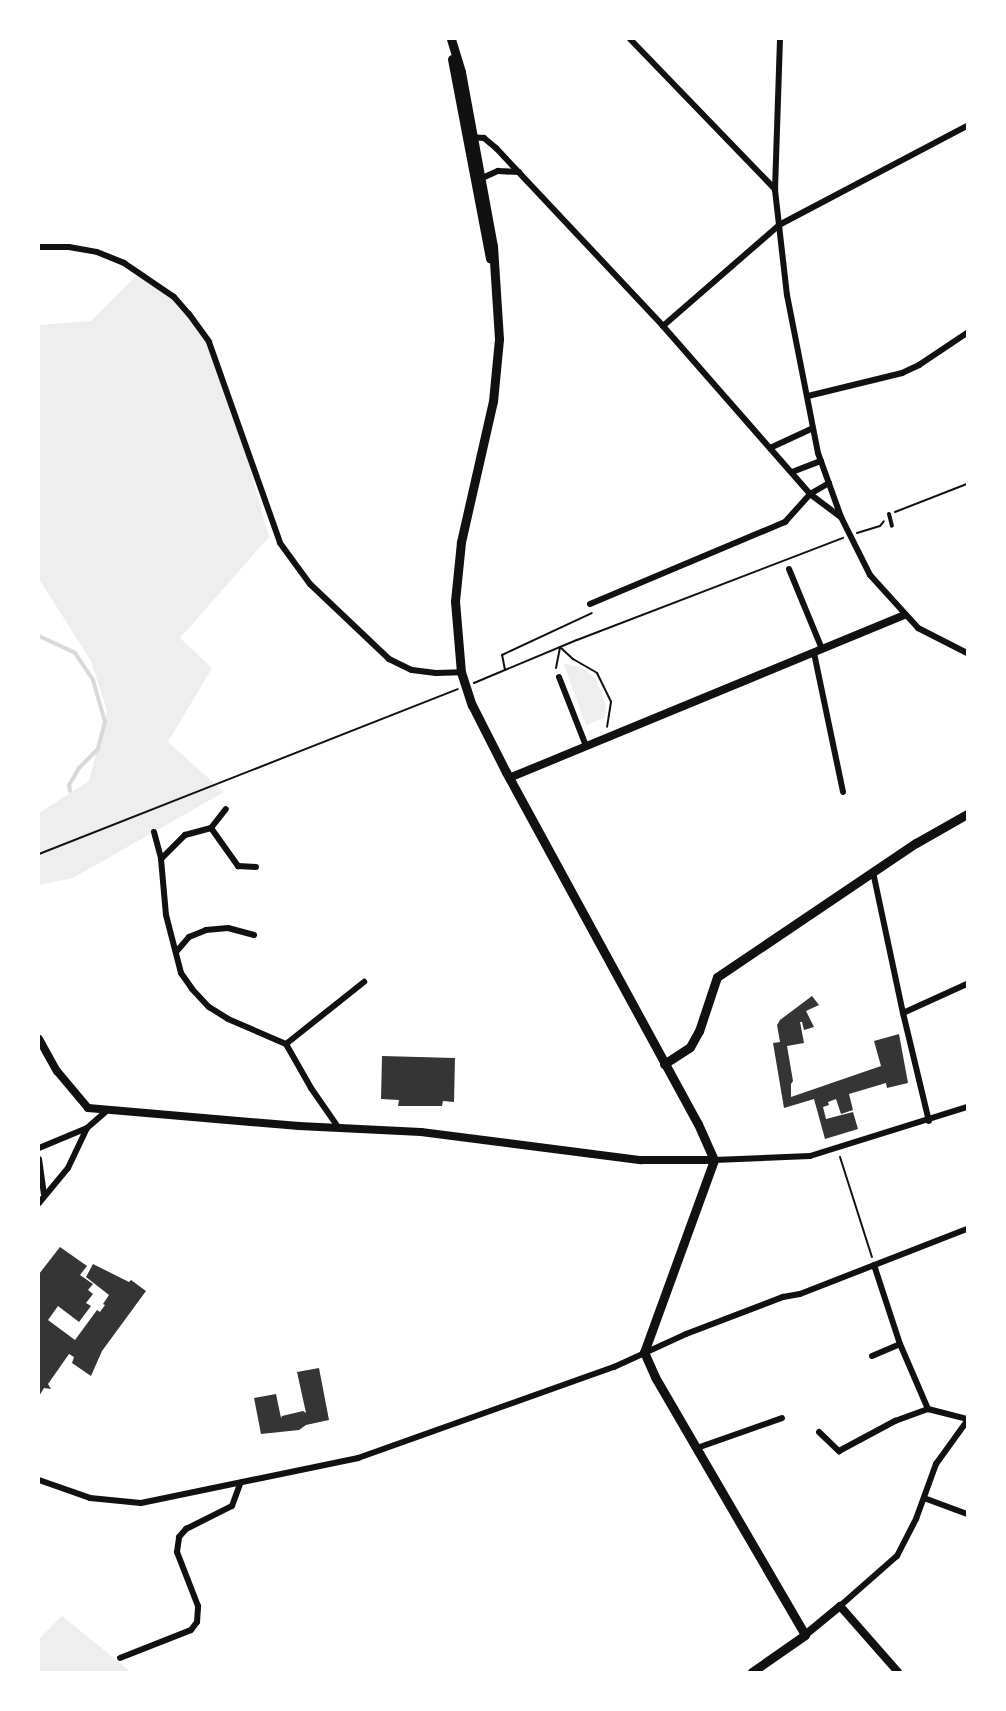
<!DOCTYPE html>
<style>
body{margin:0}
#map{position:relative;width:1006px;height:1711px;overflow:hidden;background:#fff;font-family:"Roboto Condensed",sans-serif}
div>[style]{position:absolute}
.green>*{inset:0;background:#eee}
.stream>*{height:4px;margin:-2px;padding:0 2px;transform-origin:2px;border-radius:2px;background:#d9d9d9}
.building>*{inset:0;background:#353535}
.path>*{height:2px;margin:-1px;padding:0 1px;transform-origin:1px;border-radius:1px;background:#111}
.service>*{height:4px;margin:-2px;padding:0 2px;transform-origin:2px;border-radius:2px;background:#111}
.minor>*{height:6px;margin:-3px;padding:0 3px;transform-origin:3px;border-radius:3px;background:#111}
.tertiary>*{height:8px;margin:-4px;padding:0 4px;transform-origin:4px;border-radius:4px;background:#111}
.secondary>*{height:9px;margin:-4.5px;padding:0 4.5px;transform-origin:4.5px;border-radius:4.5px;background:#111}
span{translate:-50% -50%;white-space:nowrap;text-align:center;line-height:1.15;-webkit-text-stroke:4.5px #fff;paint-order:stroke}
.frame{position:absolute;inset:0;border:40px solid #fff;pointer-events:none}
</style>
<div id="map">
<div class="green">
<div style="clip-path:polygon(139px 273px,174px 297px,203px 332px,238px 425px,269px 537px,180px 638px,212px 668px,168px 742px,224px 792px,73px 878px,39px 885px,39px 813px,89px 781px,107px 711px,91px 661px,39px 579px,39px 325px,91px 321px)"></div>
<div style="clip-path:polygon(563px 663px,582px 668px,596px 679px,606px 707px,604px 718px,586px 725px)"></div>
<div style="clip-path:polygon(62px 1616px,131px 1672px,39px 1672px,39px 1639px)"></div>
</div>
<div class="stream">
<div style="left:39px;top:636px;width:40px;rotate:25deg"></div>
<div style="left:75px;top:653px;width:32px;rotate:56deg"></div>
<div style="left:93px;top:680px;width:44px;rotate:74.1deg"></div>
<div style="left:105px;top:722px;width:28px;rotate:105deg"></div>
<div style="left:98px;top:749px;width:27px;rotate:135deg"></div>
<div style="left:79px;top:768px;width:20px;rotate:120deg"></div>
<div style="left:69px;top:785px;width:6px;rotate:81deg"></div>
</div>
<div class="building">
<div style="clip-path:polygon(812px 996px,819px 1005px,806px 1011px,814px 1027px,804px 1030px,802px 1022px,800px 1022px,804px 1043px,787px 1046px,793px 1081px,791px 1084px,791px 1097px,881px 1066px,874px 1041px,899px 1034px,908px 1083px,887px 1088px,886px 1083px,849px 1094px,853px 1110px,841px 1114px,836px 1099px,828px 1102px,829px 1105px,823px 1107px,826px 1119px,853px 1112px,858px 1129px,825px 1139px,814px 1099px,784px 1108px,773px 1043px,780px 1042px,777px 1025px,780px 1020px)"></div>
<div style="clip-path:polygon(382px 1056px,455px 1058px,454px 1102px,443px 1101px,442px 1106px,398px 1106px,399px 1100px,381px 1099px)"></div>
<div style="clip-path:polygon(60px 1247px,87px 1266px,80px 1275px,93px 1284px,88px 1290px,93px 1294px,86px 1303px,91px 1306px,79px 1322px,58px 1306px,48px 1320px,75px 1340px,97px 1310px,100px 1312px,105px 1305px,103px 1304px,109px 1295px,86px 1277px,93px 1264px,129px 1282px,131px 1280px,146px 1291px,102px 1351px,91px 1376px,72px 1363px,74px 1357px,69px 1354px,48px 1384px,51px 1389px,44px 1388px,39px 1396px,39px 1274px)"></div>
<div style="clip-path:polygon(319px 1368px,329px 1420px,306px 1425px,299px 1430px,261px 1434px,254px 1398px,276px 1394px,281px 1418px,282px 1416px,303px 1411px,306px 1413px,297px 1372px)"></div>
</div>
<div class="path">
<div style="left:895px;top:512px;width:77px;rotate:-21.3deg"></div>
<div style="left:857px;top:533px;width:24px;rotate:-17deg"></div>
<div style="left:880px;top:526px;width:6px;rotate:-51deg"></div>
<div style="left:556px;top:668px;width:21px;rotate:-79deg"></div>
<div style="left:560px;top:647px;width:18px;rotate:43deg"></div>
<div style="left:573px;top:659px;width:28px;rotate:30deg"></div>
<div style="left:597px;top:673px;width:32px;rotate:64deg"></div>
<div style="left:611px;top:702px;width:25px;rotate:99deg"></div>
<div style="left:505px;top:670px;width:15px;rotate:-101deg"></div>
<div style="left:502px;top:655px;width:99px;rotate:-25deg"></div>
<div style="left:474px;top:683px;width:112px;rotate:-22.7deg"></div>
<div style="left:577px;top:640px;width:285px;rotate:-21deg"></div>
<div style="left:39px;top:854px;width:450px;rotate:-21.5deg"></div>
<div style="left:840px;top:1157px;width:105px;rotate:72.3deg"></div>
</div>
<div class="service">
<div style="left:889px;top:514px;width:12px;rotate:76deg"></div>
</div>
<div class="minor">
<div style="left:630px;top:39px;width:209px;rotate:46deg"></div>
<div style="left:780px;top:39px;width:151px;rotate:91.9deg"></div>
<div style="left:775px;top:190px;width:106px;rotate:83.5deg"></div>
<div style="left:787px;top:295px;width:161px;rotate:78.9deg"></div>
<div style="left:818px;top:453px;width:68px;rotate:70.2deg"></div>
<div style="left:841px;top:517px;width:65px;rotate:63.4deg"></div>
<div style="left:870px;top:575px;width:72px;rotate:47.8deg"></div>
<div style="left:918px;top:628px;width:55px;rotate:27deg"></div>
<div style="left:470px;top:137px;width:14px;rotate:4deg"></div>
<div style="left:484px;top:138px;width:16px;rotate:40deg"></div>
<div style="left:496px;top:148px;width:244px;rotate:46.8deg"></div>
<div style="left:663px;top:326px;width:223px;rotate:48.8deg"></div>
<div style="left:810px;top:494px;width:39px;rotate:37deg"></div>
<div style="left:480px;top:179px;width:20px;rotate:-24deg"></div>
<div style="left:498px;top:171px;width:21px;rotate:3deg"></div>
<div style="left:39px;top:247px;width:30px"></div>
<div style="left:69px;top:247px;width:28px;rotate:10deg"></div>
<div style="left:97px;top:252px;width:29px;rotate:22deg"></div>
<div style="left:124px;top:263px;width:60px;rotate:34.2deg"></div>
<div style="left:174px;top:297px;width:23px;rotate:49deg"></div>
<div style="left:189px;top:314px;width:34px;rotate:54deg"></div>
<div style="left:209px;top:342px;width:213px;rotate:70.5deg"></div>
<div style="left:280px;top:543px;width:51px;rotate:53.8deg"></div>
<div style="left:310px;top:584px;width:109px;rotate:43.5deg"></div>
<div style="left:389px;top:659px;width:25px;rotate:26deg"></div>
<div style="left:412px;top:670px;width:24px;rotate:7deg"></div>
<div style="left:436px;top:673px;width:25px;rotate:-2deg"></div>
<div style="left:663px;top:326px;width:154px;rotate:-41deg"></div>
<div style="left:779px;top:225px;width:212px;rotate:-27.8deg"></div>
<div style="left:808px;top:396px;width:97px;rotate:-13.7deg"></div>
<div style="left:902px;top:373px;width:19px;rotate:-25deg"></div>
<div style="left:919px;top:365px;width:58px;rotate:-33.7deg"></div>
<div style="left:770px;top:448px;width:47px;rotate:-24.9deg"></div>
<div style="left:792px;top:472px;width:31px;rotate:-21deg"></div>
<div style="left:789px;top:569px;width:87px;rotate:67.6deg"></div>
<div style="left:590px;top:604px;width:212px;rotate:-22.8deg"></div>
<div style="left:785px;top:522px;width:38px;rotate:-48deg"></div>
<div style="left:810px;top:494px;width:22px;rotate:-30deg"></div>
<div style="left:814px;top:653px;width:142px;rotate:78.2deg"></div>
<div style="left:559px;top:677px;width:74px;rotate:68.6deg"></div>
<div style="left:211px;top:828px;width:24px;rotate:-52deg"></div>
<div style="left:154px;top:832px;width:28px;rotate:75deg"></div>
<div style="left:161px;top:859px;width:56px;rotate:84.9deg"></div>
<div style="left:166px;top:915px;width:60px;rotate:75.5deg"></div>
<div style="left:181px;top:973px;width:19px;rotate:55deg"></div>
<div style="left:192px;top:989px;width:25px;rotate:47deg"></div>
<div style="left:209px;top:1007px;width:22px;rotate:32deg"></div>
<div style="left:228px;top:1019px;width:63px;rotate:23.3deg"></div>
<div style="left:286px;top:1044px;width:51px;rotate:60.4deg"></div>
<div style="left:311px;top:1088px;width:47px;rotate:55.3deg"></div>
<div style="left:161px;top:859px;width:34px;rotate:-45deg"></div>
<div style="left:185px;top:835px;width:27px;rotate:-15deg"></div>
<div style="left:211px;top:828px;width:47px;rotate:54.6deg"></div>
<div style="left:238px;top:866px;width:18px;rotate:3deg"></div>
<div style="left:873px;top:872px;width:144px;rotate:78deg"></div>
<div style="left:903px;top:1013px;width:111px;rotate:76.5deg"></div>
<div style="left:176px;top:952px;width:20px;rotate:-49deg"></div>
<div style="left:189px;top:937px;width:18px;rotate:-22deg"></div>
<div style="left:206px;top:930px;width:22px;rotate:-5deg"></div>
<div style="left:228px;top:928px;width:27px;rotate:15deg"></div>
<div style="left:903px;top:1013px;width:70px;rotate:-24.4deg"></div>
<div style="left:286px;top:1044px;width:100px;rotate:-38.5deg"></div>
<div style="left:39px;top:1148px;width:52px;rotate:-22.6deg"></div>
<div style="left:87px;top:1128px;width:28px;rotate:-41deg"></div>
<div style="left:39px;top:1159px;width:35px;rotate:82deg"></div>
<div style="left:714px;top:1160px;width:96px;rotate:-2.4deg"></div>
<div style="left:810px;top:1156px;width:164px;rotate:-17.3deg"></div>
<div style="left:39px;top:1203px;width:45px;rotate:-50.4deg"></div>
<div style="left:68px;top:1168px;width:44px;rotate:-64.6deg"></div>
<div style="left:874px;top:1265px;width:83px;rotate:71.8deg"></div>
<div style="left:900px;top:1344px;width:71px;rotate:66.7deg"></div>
<div style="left:872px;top:1356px;width:30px;rotate:-23deg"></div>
<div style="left:928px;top:1409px;width:40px;rotate:14.4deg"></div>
<div style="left:819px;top:1432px;width:28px;rotate:44deg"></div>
<div style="left:839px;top:1451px;width:64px;rotate:-28.2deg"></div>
<div style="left:895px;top:1421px;width:35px;rotate:-20deg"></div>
<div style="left:697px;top:1448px;width:90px;rotate:-19.4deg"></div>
<div style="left:39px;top:1480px;width:54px;rotate:19.4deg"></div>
<div style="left:90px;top:1498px;width:51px;rotate:5.6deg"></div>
<div style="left:141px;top:1503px;width:222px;rotate:-11.7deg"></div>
<div style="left:358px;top:1458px;width:272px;rotate:-19.6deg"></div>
<div style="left:614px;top:1367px;width:79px;rotate:-24.6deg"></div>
<div style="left:686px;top:1334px;width:104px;rotate:-20.9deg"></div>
<div style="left:783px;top:1297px;width:17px;rotate:-10deg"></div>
<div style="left:800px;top:1294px;width:179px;rotate:-21.3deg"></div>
<div style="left:924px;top:1498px;width:46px;rotate:20.4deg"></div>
<div style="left:840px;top:1606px;width:76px;rotate:-41.3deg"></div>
<div style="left:897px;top:1556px;width:42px;rotate:-62.8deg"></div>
<div style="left:916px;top:1519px;width:59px;rotate:-70deg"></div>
<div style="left:936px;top:1464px;width:53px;rotate:-54.2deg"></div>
<div style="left:120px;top:1658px;width:76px;rotate:-21.5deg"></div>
<div style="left:191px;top:1630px;width:10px;rotate:-53deg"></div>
<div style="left:197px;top:1622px;width:16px;rotate:-86deg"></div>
<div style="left:198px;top:1606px;width:58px;rotate:-111.3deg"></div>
<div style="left:177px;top:1552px;width:15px;rotate:-82deg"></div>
<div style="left:179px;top:1537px;width:11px;rotate:-49deg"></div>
<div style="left:186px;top:1529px;width:51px;rotate:-26.6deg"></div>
<div style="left:232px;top:1506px;width:23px;rotate:-70deg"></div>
</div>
<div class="tertiary">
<div style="left:509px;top:778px;width:428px;rotate:-22.4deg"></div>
<div style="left:39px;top:1039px;width:37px;rotate:61deg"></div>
<div style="left:57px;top:1071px;width:48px;rotate:50deg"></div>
<div style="left:88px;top:1108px;width:212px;rotate:4.9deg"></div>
<div style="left:299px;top:1126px;width:122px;rotate:2.8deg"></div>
<div style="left:421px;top:1132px;width:222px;rotate:7.3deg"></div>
<div style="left:641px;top:1160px;width:73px"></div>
<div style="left:805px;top:1635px;width:45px;rotate:-39.6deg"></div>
<div style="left:840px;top:1606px;width:88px;rotate:48.7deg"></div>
</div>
<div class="secondary">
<div style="left:451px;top:39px;width:34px;rotate:73deg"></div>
<div style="left:461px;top:72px;width:177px;rotate:79.6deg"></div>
<div style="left:493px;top:246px;width:93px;rotate:86.3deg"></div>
<div style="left:499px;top:339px;width:62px;rotate:95.5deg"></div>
<div style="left:493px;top:401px;width:145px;rotate:102.8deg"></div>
<div style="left:461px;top:542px;width:59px;rotate:95.8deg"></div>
<div style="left:455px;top:601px;width:71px;rotate:85.2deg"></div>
<div style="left:461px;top:672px;width:35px;rotate:72deg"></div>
<div style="left:472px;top:705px;width:75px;rotate:63.1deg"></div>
<div style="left:506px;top:772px;width:401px;rotate:61.4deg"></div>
<div style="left:698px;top:1124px;width:39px;rotate:66deg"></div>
<div style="left:714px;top:1160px;width:204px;rotate:110deg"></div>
<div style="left:644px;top:1352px;width:27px;rotate:66deg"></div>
<div style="left:655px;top:1377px;width:298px;rotate:59.8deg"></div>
<div style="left:805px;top:1635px;width:65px;rotate:145.1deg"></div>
<div style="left:452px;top:59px;width:203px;rotate:79.2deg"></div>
<div style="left:664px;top:1064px;width:31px;rotate:-33deg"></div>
<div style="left:690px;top:1047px;width:18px;rotate:-61deg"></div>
<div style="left:699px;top:1031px;width:57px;rotate:-71.6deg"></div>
<div style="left:717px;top:977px;width:240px;rotate:-34deg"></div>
<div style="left:916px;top:843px;width:59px;rotate:-29.6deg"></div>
</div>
<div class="frame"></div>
</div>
